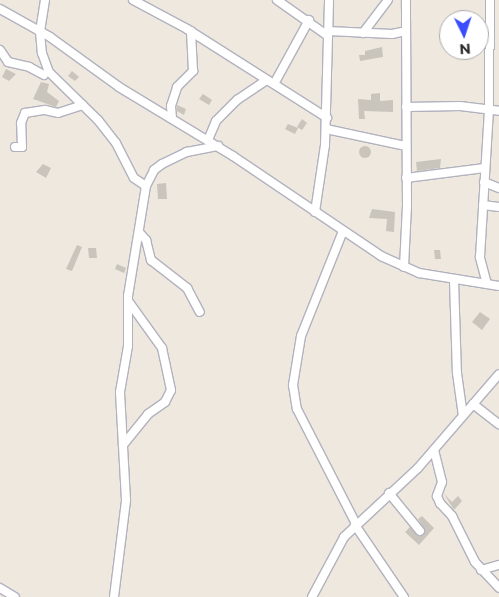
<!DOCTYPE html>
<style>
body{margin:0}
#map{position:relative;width:499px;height:597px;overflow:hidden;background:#eee8de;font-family:Montserrat,sans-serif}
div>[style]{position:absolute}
.building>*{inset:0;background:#c9c5bd}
.round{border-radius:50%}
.roads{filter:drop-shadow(1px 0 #b2b2bf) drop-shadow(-1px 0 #b2b2bf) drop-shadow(0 1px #b2b2bf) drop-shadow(0 -1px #b2b2bf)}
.street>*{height:8px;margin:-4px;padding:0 4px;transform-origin:4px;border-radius:4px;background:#fff}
span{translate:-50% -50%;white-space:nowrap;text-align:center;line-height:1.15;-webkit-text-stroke:5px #fff;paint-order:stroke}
.north{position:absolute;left:439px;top:10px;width:50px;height:50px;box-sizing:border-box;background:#fff;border:1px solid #ababab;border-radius:50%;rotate:176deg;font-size:14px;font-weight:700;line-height:20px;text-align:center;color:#2c2c2c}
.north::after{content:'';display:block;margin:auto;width:18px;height:22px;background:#3b4cfd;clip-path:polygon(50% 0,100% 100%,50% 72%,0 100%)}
</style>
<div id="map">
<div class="building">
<div style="clip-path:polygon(382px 47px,383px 57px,360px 61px,359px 55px,365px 55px,365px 51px)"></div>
<div style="clip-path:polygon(6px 69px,16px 74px,9px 81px,2px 77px)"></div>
<div style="clip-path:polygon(72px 71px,79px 77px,75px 81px,68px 76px)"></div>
<div style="clip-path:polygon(41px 82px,49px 84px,47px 92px,59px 101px,56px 107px,33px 99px)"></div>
<div style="clip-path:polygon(380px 93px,380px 101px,393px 100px,393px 112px,364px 111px,365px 119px,359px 119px,358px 99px,371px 100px,371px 94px)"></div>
<div style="clip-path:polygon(203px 94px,212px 100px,209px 105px,199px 99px)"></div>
<div style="clip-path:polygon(177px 105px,186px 109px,184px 115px,177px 111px)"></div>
<div style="clip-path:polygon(302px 119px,307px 123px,302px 130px,297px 127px)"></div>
<div style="clip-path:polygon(288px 124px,298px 128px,295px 134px,285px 129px)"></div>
<div class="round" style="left:359px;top:146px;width:12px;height:12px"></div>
<div style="clip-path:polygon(441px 159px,440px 168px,417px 171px,416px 162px)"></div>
<div style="clip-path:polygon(43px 164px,51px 168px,46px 178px,36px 172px)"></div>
<div style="clip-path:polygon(166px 183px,167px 199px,158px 199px,157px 184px)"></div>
<div style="clip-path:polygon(372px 209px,395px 212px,394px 232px,386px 231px,387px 219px,369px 218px)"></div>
<div style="clip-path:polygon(77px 245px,82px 247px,72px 271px,66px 269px)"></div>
<div style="clip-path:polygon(88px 248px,96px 248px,97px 258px,89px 258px)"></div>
<div style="clip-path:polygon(434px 250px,440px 250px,441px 259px,435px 259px)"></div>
<div style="clip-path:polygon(117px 264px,126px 268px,124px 273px,115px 269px)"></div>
<div style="clip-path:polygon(480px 312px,490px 319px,482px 330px,472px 322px)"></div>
<div style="clip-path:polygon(444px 494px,452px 502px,458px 496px,462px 501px,454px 510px)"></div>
<div style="clip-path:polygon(422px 516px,434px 528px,419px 545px,405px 532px,410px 527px,418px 536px,424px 535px,425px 530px,418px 519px)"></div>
</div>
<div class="roads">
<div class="street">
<div style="left:45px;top:0;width:32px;rotate:99deg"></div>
<div style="left:40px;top:32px;width:21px;rotate:85deg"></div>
<div style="left:42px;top:53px;width:20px;rotate:70deg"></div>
<div style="left:49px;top:72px;width:69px;rotate:44.4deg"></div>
<div style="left:98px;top:120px;width:29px;rotate:52deg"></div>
<div style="left:116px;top:143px;width:39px;rotate:63deg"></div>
<div style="left:134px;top:178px;width:14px;rotate:34deg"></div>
<div style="left:133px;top:0;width:61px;rotate:28.2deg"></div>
<div style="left:187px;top:29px;width:166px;rotate:32.4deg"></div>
<div style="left:277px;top:0;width:62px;rotate:35.2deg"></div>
<div style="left:0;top:9px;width:57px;rotate:29.2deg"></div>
<div style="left:50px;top:37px;width:85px;rotate:35.9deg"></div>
<div style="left:119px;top:87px;width:133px;rotate:31.2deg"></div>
<div style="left:233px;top:156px;width:179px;rotate:34deg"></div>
<div style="left:381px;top:256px;width:42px;rotate:24.1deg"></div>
<div style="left:419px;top:273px;width:81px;rotate:9.2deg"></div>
<div style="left:328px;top:31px;width:64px;rotate:2.7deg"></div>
<div style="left:392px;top:34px;width:14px;rotate:-12deg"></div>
<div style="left:363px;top:33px;width:41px;rotate:-52.9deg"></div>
<div style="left:0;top:50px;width:14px;rotate:56deg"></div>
<div style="left:8px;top:62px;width:22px;rotate:13deg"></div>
<div style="left:29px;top:67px;width:17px;rotate:28deg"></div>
<div style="left:274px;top:84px;width:73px;rotate:-61.3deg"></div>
<div style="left:406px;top:107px;width:54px;rotate:-1.1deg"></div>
<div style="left:460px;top:106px;width:39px;rotate:7deg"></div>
<div style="left:172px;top:118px;width:12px;rotate:-95deg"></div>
<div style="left:171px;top:106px;width:20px;rotate:-72deg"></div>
<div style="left:177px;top:87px;width:23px;rotate:-45deg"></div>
<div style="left:193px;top:71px;width:40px;rotate:-92.9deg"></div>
<div style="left:326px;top:129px;width:82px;rotate:12deg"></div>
<div style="left:208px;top:140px;width:21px;rotate:-67deg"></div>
<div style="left:216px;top:121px;width:30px;rotate:-45deg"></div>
<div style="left:237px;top:100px;width:36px;rotate:-34deg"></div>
<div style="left:15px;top:147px;width:7px"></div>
<div style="left:22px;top:147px;width:24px;rotate:-92deg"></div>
<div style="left:21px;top:123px;width:11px;rotate:-68deg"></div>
<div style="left:25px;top:113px;width:20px;rotate:-9deg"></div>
<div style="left:45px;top:110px;width:13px;rotate:13deg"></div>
<div style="left:58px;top:113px;width:26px;rotate:-18deg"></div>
<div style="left:406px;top:178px;width:79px;rotate:-7.3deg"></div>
<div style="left:484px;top:182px;width:16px;rotate:22deg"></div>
<div style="left:483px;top:205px;width:16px;rotate:7deg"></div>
<div style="left:315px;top:212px;width:68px;rotate:-81.5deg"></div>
<div style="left:325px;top:145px;width:145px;rotate:-88.4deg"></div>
<div style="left:343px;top:231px;width:113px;rotate:111.8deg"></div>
<div style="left:301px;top:336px;width:50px;rotate:99.3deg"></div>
<div style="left:293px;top:385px;width:24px;rotate:81deg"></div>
<div style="left:297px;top:409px;width:129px;rotate:62.8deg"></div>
<div style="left:139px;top:232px;width:11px;rotate:49deg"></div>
<div style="left:146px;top:240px;width:21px;rotate:76deg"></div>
<div style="left:151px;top:260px;width:46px;rotate:37.9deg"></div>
<div style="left:187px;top:288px;width:27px;rotate:62deg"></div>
<div style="left:404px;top:267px;width:61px;rotate:-87.2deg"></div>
<div style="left:407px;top:206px;width:206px;rotate:-90.3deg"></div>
<div style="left:454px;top:280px;width:93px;rotate:88.2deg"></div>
<div style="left:457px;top:373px;width:43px;rotate:82.1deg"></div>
<div style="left:487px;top:284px;width:28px;rotate:-105deg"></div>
<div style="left:480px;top:257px;width:148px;rotate:-86.5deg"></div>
<div style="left:489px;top:109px;width:109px;rotate:-89.5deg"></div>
<div style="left:473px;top:404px;width:33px;rotate:38deg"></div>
<div style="left:123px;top:445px;width:40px;rotate:-51deg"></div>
<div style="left:148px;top:414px;width:21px;rotate:-35deg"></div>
<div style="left:165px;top:402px;width:13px;rotate:-63deg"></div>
<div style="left:171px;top:390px;width:43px;rotate:-102.1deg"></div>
<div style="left:162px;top:348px;width:57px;rotate:-125.7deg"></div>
<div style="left:434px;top:450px;width:33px;rotate:76deg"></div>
<div style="left:442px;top:482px;width:15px;rotate:110deg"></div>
<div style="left:437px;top:496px;width:8px;rotate:67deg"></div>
<div style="left:440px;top:503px;width:18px;rotate:47deg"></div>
<div style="left:452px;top:516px;width:51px;rotate:63.4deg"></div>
<div style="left:475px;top:562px;width:35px;rotate:47deg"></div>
<div style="left:389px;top:493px;width:49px;rotate:50.8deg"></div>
<div style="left:355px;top:525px;width:87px;rotate:55.8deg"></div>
<div style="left:481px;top:570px;width:19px;rotate:-16deg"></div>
<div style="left:0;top:588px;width:17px;rotate:31deg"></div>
<div style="left:114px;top:597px;width:98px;rotate:-82.9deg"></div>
<div style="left:126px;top:500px;width:108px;rotate:-93.2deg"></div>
<div style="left:120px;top:392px;width:47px;rotate:-80.1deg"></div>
<div style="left:128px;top:346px;width:50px;rotate:-90deg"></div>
<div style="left:128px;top:296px;width:111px;rotate:-80.7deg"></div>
<div style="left:146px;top:186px;width:18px;rotate:-63deg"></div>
<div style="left:154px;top:170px;width:10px;rotate:-37deg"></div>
<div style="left:162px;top:164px;width:28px;rotate:-26deg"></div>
<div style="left:187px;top:152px;width:32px;rotate:-11deg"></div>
<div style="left:312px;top:597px;width:68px;rotate:-61.9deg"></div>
<div style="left:344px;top:537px;width:101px;rotate:-43deg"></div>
<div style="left:418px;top:468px;width:124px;rotate:-49.2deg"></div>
</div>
</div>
<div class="north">N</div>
</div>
